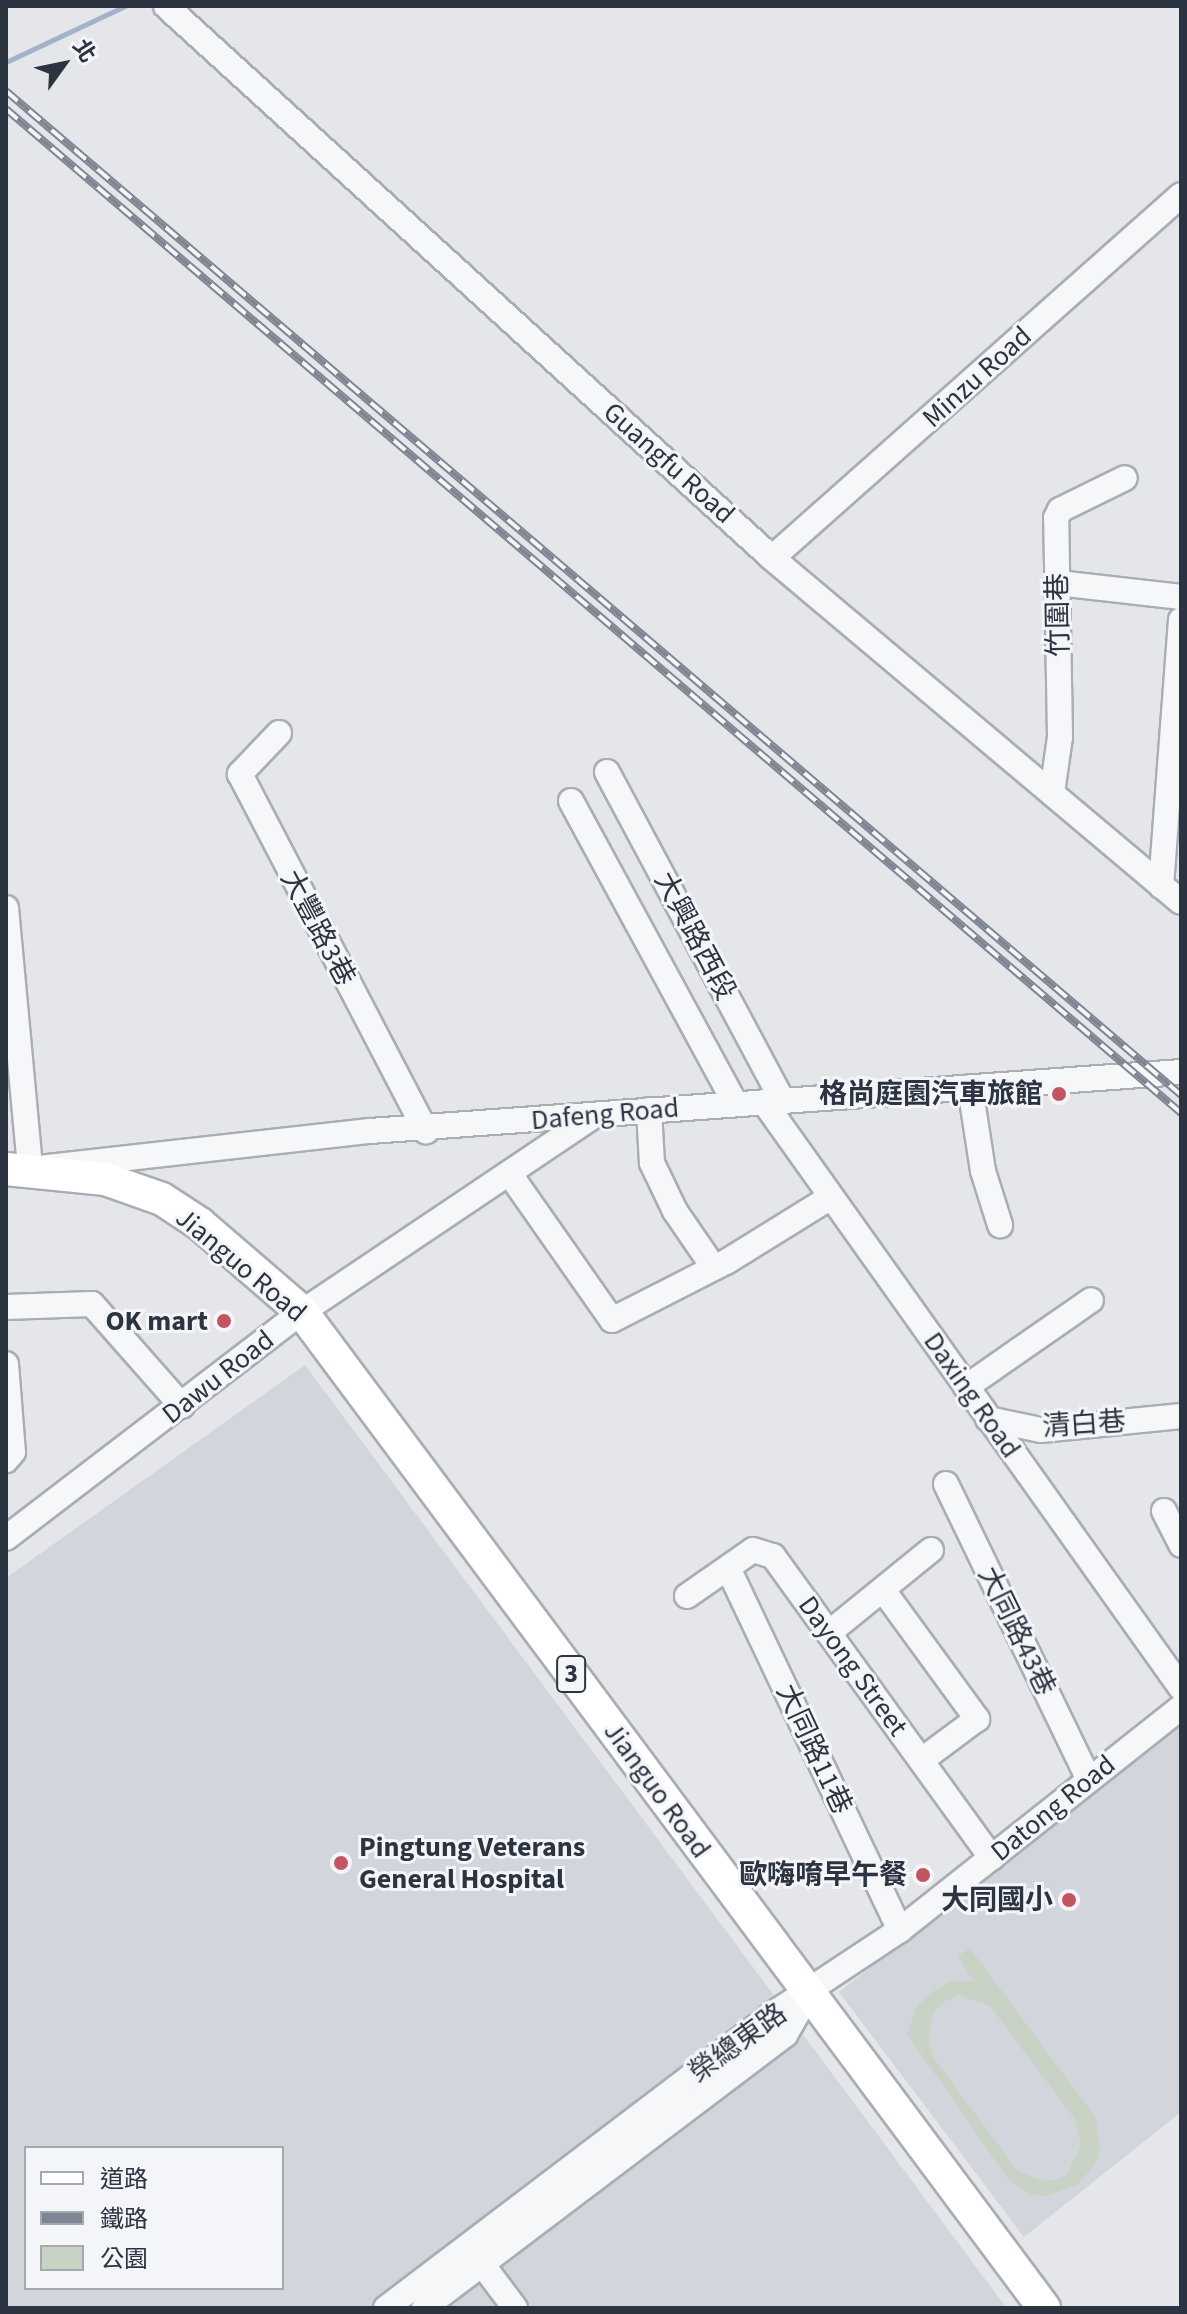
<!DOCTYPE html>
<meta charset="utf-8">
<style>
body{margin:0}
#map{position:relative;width:1187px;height:2314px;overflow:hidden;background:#e4e6ea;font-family:"Source Sans 3","Noto Sans TC",sans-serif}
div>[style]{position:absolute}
.built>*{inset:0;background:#d2d5dc}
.green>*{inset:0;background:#c9d3c5}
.stream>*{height:5px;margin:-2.5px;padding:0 2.5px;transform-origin:2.5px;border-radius:2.5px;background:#a2b3c7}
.roads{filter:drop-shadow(2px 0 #a9adb4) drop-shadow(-2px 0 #a9adb4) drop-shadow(0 2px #a9adb4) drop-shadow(0 -2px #a9adb4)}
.minor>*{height:24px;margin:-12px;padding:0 12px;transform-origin:12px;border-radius:12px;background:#f6f7f9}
.major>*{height:32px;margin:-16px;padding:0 16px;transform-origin:16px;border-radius:16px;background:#fff}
.rail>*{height:8px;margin-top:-4px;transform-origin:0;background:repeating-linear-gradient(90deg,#f3f5f8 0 15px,#7e8593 0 30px);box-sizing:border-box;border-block:2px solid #7e8593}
.dots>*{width:22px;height:22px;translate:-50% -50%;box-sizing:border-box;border:4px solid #f3f5f8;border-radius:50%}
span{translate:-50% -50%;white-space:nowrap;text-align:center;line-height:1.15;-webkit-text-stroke:6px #f3f5f8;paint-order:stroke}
.shield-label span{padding:2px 6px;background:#f3f5f8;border:2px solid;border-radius:6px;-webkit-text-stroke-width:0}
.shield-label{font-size:26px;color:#2d3441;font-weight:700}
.street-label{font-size:28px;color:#2d3441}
.poi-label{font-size:28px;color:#2d3441;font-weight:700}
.right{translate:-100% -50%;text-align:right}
.left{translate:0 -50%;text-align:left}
.frame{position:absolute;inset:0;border:8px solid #2d3441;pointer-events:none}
.legend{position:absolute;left:24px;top:2146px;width:260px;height:144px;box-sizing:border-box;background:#f3f5f8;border:2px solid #a4a8af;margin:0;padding:10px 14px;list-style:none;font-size:24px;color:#2d3441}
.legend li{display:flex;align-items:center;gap:16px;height:40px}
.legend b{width:40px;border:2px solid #a4a8af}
.north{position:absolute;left:24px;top:24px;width:80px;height:80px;-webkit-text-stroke:6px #f3f5f8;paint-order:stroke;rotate:57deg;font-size:22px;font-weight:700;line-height:32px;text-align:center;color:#2d3441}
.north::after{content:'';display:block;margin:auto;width:28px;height:36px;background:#2d3441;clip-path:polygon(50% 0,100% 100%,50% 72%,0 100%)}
</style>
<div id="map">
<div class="built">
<div style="clip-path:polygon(evenodd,305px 1365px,1005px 2306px,6px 2308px,6px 1578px,305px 1365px,26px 2148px,282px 2148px,282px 2288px,26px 2288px,26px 2148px)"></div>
<div style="clip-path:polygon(1181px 1725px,1181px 2112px,1024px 2237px,839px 1992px)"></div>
</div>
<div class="green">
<div style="clip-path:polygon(evenodd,970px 1948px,1096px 2118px,1100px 2151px,1096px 2163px,1078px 2184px,1047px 2196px,1031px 2195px,1008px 2179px,907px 2034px,917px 2006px,932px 1992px,951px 1981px,973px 1981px,958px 1956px,970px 1948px,959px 1995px,990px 2006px,1074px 2118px,1081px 2145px,1066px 2175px,1056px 2180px,1037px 2179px,1017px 2170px,933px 2057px,928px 2038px,933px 2014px,943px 2002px,959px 1995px)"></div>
</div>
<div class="stream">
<div style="left:6px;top:62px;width:132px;rotate:-25.2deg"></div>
</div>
<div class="roads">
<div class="minor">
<div style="left:166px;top:6px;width:820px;rotate:42.33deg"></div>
<div style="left:772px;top:558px;width:534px;rotate:40.07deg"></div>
<div style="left:772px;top:558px;width:547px;rotate:-41.59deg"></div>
<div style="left:1058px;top:583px;width:124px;rotate:6.5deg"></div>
<div style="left:279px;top:733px;width:57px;rotate:133.6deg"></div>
<div style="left:240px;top:774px;width:403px;rotate:62.5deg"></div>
<div style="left:607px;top:772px;width:372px;rotate:61.9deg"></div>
<div style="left:1052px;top:793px;width:57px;rotate:-81.9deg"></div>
<div style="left:1060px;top:737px;width:219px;rotate:-91deg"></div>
<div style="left:1056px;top:518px;width:9px;rotate:-63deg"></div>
<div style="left:1060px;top:510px;width:72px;rotate:-26.2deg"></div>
<div style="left:571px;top:801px;width:344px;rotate:61.5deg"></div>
<div style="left:1161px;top:886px;width:267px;rotate:-85.7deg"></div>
<div style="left:6px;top:908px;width:262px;rotate:84.7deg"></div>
<div style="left:30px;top:1169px;width:342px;rotate:-6.4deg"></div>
<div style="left:370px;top:1131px;width:813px;rotate:-4.16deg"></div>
<div style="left:970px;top:1087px;width:85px;rotate:81.2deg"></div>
<div style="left:983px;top:1171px;width:57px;rotate:72.5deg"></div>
<div style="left:764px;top:1102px;width:719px;rotate:54.56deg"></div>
<div style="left:649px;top:1110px;width:53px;rotate:86.8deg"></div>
<div style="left:652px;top:1163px;width:53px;rotate:64.4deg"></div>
<div style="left:675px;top:1211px;width:65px;rotate:55.6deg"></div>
<div style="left:509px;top:1173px;width:179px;rotate:55deg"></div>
<div style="left:612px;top:1320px;width:128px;rotate:-27deg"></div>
<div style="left:726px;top:1262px;width:123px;rotate:-31.8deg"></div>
<div style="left:6px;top:1307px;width:86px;rotate:-2deg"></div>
<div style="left:92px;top:1304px;width:136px;rotate:48.6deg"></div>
<div style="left:6px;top:1364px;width:88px;rotate:85.5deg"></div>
<div style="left:13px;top:1452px;width:11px;rotate:131deg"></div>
<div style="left:966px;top:1387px;width:152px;rotate:-34.8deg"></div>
<div style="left:988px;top:1419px;width:54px;rotate:11.7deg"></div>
<div style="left:1041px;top:1430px;width:141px;rotate:-5.7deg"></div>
<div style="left:946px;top:1484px;width:326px;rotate:64.2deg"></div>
<div style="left:1164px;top:1511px;width:38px;rotate:63deg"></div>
<div style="left:6px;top:1538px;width:372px;rotate:-37.4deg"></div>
<div style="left:302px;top:1312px;width:349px;rotate:-33.9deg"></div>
<div style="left:728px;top:1568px;width:401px;rotate:64.6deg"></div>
<div style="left:883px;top:1590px;width:160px;rotate:53.9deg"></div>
<div style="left:977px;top:1719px;width:69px;rotate:143.3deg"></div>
<div style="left:687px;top:1596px;width:80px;rotate:-34.9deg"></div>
<div style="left:753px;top:1550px;width:21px;rotate:17deg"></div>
<div style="left:773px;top:1556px;width:373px;rotate:54.1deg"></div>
<div style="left:830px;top:1632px;width:130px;rotate:-39.1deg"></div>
<div style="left:473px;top:2252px;width:70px;rotate:53.1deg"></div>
<div style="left:386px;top:2308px;width:482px;rotate:-37.2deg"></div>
<div style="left:770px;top:2016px;width:156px;rotate:-33.5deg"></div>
<div style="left:900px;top:1930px;width:359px;rotate:-38.4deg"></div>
<div style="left:424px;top:2308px;width:453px;rotate:-37.1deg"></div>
<div style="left:785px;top:2035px;width:44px;rotate:-59.9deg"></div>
</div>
<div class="major">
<div style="left:6px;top:1169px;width:100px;rotate:5.8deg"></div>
<div style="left:105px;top:1179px;width:60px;rotate:19.3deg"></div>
<div style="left:162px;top:1199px;width:45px;rotate:33.3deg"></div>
<div style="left:200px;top:1224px;width:135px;rotate:40.8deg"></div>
<div style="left:302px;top:1312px;width:1242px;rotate:53.31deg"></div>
</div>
</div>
<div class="rail">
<div style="left:6px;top:91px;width:1546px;rotate:40.51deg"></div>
<div style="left:6px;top:109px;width:1546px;rotate:40.51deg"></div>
</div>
<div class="dots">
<div style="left:1059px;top:1094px;background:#c35562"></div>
<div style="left:224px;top:1321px;background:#c35562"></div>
<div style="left:341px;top:1863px;background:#c35562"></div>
<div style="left:923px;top:1875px;background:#c35562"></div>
<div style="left:1069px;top:1900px;background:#c35562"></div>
</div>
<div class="shield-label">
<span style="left:571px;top:1674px">3</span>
</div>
<div class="street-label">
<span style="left:977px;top:377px;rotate:-42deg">Minzu Road</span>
<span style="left:669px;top:463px;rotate:42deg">Guangfu Road</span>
<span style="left:1058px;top:615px;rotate:-91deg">竹圍巷</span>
<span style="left:318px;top:928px;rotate:62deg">大豐路3巷</span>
<span style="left:695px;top:936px;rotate:62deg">大興路西段</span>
<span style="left:605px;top:1114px;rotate:-5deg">Dafeng Road</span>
<span style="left:241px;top:1265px;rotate:40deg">Jianguo Road</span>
<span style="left:218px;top:1377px;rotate:-38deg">Dawu Road</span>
<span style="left:972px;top:1395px;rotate:55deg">Daxing Road</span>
<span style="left:1084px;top:1424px;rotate:-4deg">清白巷</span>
<span style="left:1017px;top:1631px;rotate:64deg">大同路43巷</span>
<span style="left:853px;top:1666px;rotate:54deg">Dayong Street</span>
<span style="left:814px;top:1749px;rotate:65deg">大同路11巷</span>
<span style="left:657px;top:1790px;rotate:54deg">Jianguo Road</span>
<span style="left:1053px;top:1808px;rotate:-39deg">Datong Road</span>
<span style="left:738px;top:2043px;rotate:-36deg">榮總東路</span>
</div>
<div class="poi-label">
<span class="right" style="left:1043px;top:1094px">格尚庭園汽車旅館</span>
<span class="right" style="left:208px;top:1321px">OK mart</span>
<span class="left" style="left:359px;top:1863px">Pingtung Veterans<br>General Hospital</span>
<span class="right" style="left:907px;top:1875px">歐嗨唷早午餐</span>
<span class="right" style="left:1053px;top:1900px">大同國小</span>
</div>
<div class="frame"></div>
<ul class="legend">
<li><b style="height:10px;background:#fff"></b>道路</li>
<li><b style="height:10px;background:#7e8593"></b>鐵路</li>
<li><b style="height:22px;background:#c9d3c5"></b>公園</li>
</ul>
<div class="north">北</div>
</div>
